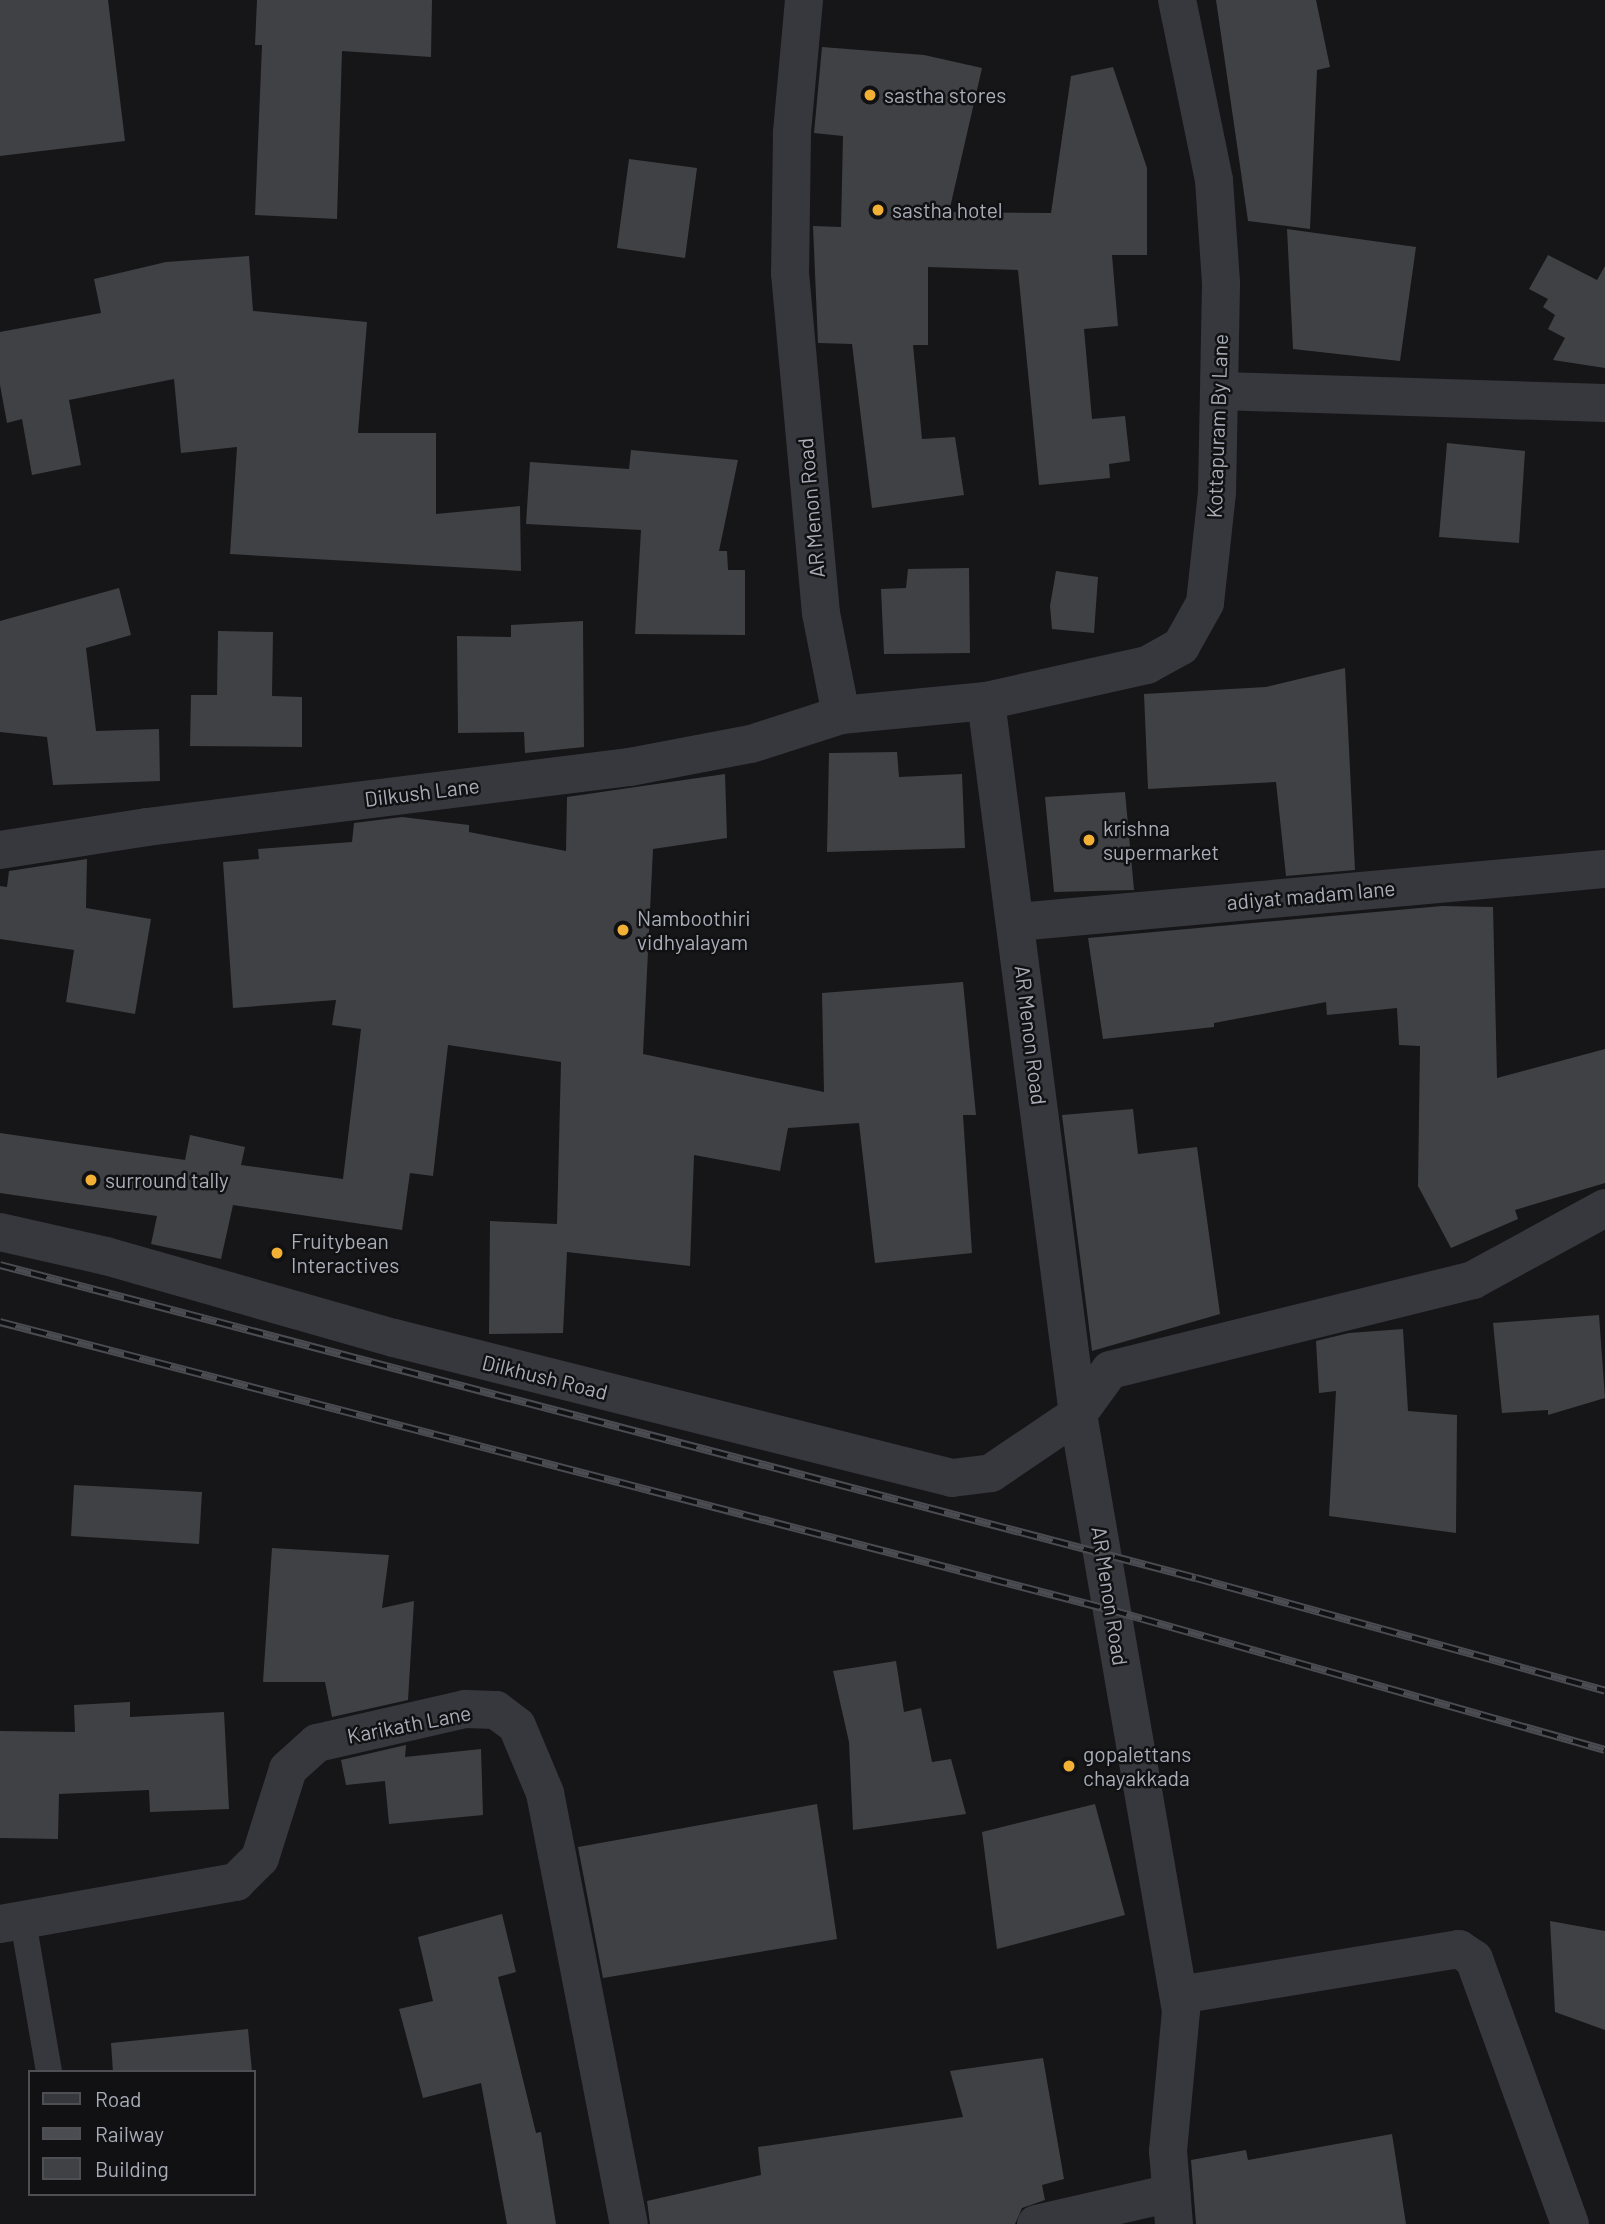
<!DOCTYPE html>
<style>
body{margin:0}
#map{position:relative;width:1605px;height:2224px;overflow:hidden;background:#161618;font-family:Barlow,sans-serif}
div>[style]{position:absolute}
.building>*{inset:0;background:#404145}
.lane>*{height:26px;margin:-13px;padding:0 13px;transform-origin:13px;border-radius:13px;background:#37383d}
.street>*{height:38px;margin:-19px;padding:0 19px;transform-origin:19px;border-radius:19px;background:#37383d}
.rail>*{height:8px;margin-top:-4px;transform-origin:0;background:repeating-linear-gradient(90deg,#111113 0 16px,#4a4c52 0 32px);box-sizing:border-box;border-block:2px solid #4a4c52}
.dots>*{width:19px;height:19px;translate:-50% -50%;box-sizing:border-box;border:4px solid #111113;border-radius:50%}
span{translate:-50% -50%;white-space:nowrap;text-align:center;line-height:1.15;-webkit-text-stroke:5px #111113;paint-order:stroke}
.poi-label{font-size:21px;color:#a8adb8}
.left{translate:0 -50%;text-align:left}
.street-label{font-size:21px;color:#a8adb8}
.legend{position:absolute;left:28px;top:2070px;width:228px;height:126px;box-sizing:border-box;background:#111113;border:2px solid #4d4f55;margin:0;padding:9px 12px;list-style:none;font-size:21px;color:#a8adb8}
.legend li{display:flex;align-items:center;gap:14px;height:35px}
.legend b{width:35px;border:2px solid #4d4f55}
</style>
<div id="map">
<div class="building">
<div style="clip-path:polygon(0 0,108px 0,125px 141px,0 156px)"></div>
<div style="clip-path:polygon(257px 0,432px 0,431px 57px,342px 51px,337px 219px,255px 215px,262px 45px,255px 45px)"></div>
<div style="clip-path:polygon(1216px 0,1316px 0,1330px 67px,1317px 70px,1310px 229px,1248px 221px)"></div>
<div style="clip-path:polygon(822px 47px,924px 55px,982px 68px,949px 212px,1051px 213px,1071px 76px,1113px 67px,1147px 168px,1147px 255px,1112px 255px,1118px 326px,1084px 329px,1092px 419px,1125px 416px,1130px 461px,1109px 464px,1110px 478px,1039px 485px,1018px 270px,928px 267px,928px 345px,913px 345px,922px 439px,955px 437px,964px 495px,872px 508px,852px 344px,818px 343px,813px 226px,841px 227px,843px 136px,814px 133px)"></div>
<div style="clip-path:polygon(629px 159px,697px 168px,685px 258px,617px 248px)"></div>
<div style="clip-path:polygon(1287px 229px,1416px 247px,1400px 361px,1293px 349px)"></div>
<div style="clip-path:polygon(1548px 255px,1597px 280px,1605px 266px,1605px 368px,1553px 360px,1565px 338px,1548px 329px,1555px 315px,1543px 307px,1548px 299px,1529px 289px)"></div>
<div style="clip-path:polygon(249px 256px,253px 311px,367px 322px,358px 433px,436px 433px,436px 514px,520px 506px,521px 571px,230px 554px,237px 447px,181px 453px,174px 379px,69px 400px,81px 465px,32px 475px,22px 419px,7px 423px,0 385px,0 332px,101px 313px,94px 279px,166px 262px)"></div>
<div style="clip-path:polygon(1447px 443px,1525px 451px,1519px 543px,1439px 537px)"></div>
<div style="clip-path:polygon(631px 450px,738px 460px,719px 551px,727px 551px,728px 570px,745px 570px,745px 635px,635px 634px,641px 530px,526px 524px,530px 462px,629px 469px)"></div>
<div style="clip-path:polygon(969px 568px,970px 653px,884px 654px,881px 589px,906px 588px,908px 569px)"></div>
<div style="clip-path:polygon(1056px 571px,1098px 577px,1094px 633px,1052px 629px,1050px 606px)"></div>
<div style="clip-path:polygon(119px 588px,131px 635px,86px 648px,96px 731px,159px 729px,160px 781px,53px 785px,47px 737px,0 732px,0 621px)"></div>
<div style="clip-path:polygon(583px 621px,584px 747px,525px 753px,524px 732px,458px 733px,457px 636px,511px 637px,511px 625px)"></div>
<div style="clip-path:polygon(218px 631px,273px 632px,272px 696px,302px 697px,302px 747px,190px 746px,191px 695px,217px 695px)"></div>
<div style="clip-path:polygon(1345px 668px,1355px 870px,1286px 876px,1276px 782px,1148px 789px,1144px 694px,1266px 687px)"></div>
<div style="clip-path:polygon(897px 752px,899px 777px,962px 774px,965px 848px,827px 852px,829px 753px)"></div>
<div style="clip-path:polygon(725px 774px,727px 838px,653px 849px,643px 1054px,824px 1092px,822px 993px,963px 982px,976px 1115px,963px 1115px,972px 1253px,875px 1263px,859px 1123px,788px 1128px,780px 1171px,694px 1155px,690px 1266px,567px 1252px,563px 1333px,489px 1334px,490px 1221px,557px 1224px,561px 1062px,448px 1045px,433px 1176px,410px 1173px,402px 1230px,233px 1205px,221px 1259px,151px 1244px,157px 1216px,0 1193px,0 1133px,185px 1160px,190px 1135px,245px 1147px,241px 1165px,343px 1179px,361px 1029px,332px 1025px,336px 1000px,233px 1008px,223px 862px,259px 859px,258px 849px,352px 842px,354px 823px,402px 817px,469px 825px,469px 832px,566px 851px,567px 797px)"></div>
<div style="clip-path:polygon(1125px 792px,1134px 890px,1054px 892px,1045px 797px)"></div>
<div style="clip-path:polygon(87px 859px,86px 908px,151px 919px,135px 1014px,66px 1002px,74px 950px,0 939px,0 886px,7px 887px,9px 871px)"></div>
<div style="clip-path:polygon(1442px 906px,1493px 907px,1497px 1078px,1605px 1049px,1605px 1183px,1515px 1210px,1518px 1219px,1451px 1248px,1418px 1186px,1420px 1046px,1399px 1045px,1397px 1008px,1327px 1015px,1326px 1002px,1214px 1023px,1214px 1027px,1103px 1039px,1088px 938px)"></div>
<div style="clip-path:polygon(1133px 1109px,1138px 1154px,1197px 1147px,1220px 1314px,1092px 1351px,1062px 1115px)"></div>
<div style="clip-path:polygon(1599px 1315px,1605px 1398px,1548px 1415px,1548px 1410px,1502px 1413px,1493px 1323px)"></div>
<div style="clip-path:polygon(1403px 1329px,1408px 1411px,1457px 1415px,1456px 1533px,1329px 1516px,1336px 1391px,1319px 1393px,1316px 1341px,1349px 1333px)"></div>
<div style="clip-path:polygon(74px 1485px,202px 1492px,199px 1544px,71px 1536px)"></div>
<div style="clip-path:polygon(272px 1548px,389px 1555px,382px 1608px,414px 1601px,408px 1700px,332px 1717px,325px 1682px,263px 1682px)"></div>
<div style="clip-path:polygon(896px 1661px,904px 1712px,921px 1708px,932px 1762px,951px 1759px,966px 1814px,853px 1830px,849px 1742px,833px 1671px)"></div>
<div style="clip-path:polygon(130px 1702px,130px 1717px,224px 1712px,229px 1809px,150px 1812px,149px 1790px,59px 1794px,58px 1839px,0 1838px,0 1731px,75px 1732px,74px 1705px)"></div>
<div style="clip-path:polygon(406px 1745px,405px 1757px,481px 1749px,483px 1815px,389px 1824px,385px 1781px,346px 1785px,341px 1760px)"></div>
<div style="clip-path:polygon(817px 1804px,837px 1939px,603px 1978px,578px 1847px)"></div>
<div style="clip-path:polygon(1095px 1804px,1125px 1915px,997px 1949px,982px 1832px)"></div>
<div style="clip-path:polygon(502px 1914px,516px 1972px,498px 1977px,536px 2133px,541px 2132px,556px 2224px,507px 2224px,481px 2083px,423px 2098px,399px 2009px,433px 2001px,418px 1937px)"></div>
<div style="clip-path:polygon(1550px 1921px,1605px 1931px,1605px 2030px,1555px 2012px)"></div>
<div style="clip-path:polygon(248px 2029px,252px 2072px,113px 2072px,111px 2043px)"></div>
<div style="clip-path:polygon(1043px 2058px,1064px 2179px,1042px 2185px,1045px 2200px,1022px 2208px,1015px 2224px,650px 2224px,647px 2201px,761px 2175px,758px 2147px,963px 2117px,950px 2071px)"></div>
<div style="clip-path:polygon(1392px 2134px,1406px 2224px,1196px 2224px,1191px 2160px,1246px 2150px,1248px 2160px)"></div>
</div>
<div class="lane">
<div style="left:23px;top:1921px;width:153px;rotate:80.2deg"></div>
</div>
<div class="street">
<div style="left:804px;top:0;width:134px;rotate:95.2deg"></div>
<div style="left:792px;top:133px;width:140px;rotate:90.8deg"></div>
<div style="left:790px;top:273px;width:341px;rotate:84.8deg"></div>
<div style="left:821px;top:613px;width:104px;rotate:78.9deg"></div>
<div style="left:841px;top:715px;width:146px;rotate:-5.5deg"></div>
<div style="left:986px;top:701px;width:719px;rotate:82.65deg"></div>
<div style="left:1078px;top:1414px;width:606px;rotate:80.21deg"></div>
<div style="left:1181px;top:2011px;width:141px;rotate:95.3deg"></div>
<div style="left:1168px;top:2151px;width:73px;rotate:85.3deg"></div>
<div style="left:1220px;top:391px;width:385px;rotate:1.8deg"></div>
<div style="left:986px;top:701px;width:165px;rotate:-12.6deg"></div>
<div style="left:1147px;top:665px;width:39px;rotate:-29deg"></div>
<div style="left:1181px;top:646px;width:49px;rotate:-60.8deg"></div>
<div style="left:1205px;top:603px;width:111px;rotate:-83.8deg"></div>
<div style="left:1217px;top:493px;width:210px;rotate:-88.9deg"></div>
<div style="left:1221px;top:283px;width:103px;rotate:-93.9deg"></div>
<div style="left:1214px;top:180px;width:184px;rotate:-101.6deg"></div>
<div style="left:0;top:850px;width:149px;rotate:-8.9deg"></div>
<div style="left:147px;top:827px;width:487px;rotate:-7.1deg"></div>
<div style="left:630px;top:767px;width:123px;rotate:-10.8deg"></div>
<div style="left:751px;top:744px;width:95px;rotate:-17.9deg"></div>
<div style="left:1017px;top:922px;width:590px;rotate:-5.15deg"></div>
<div style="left:0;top:1232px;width:109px;rotate:12.8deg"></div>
<div style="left:106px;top:1256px;width:299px;rotate:15.9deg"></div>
<div style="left:394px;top:1338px;width:575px;rotate:14.08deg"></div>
<div style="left:952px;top:1478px;width:39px;rotate:-7deg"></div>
<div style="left:991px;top:1473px;width:105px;rotate:-34.1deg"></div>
<div style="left:1078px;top:1414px;width:54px;rotate:-54deg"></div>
<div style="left:1110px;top:1370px;width:374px;rotate:-13.9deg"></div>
<div style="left:1473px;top:1280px;width:150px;rotate:-28.6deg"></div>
<div style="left:0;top:1924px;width:240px;rotate:-10.1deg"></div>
<div style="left:236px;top:1882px;width:34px;rotate:-45deg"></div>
<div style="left:260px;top:1858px;width:93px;rotate:-72.5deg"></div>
<div style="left:288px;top:1769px;width:39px;rotate:-42deg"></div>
<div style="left:317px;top:1743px;width:152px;rotate:-12.9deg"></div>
<div style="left:465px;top:1709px;width:31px;rotate:2deg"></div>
<div style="left:496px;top:1710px;width:26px;rotate:37deg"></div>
<div style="left:517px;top:1726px;width:73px;rotate:67.3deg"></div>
<div style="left:545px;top:1793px;width:439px;rotate:79deg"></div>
<div style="left:1179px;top:1995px;width:284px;rotate:-9.3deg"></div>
<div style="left:1459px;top:1949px;width:18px;rotate:34deg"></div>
<div style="left:1474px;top:1959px;width:282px;rotate:70.1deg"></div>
<div style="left:1036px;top:2224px;width:139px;rotate:-12.9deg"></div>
</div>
<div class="rail">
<div style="left:0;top:1265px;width:1236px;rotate:14.67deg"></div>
<div style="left:1196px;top:1578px;width:424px;rotate:15.4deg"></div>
<div style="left:0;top:1322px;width:1148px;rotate:14.53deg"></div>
<div style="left:1111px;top:1610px;width:513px;rotate:15.82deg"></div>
</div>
<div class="dots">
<div style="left:870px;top:95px;background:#f2b134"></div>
<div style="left:878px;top:210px;background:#f2b134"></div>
<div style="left:1089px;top:840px;background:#f2b134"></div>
<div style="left:623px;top:930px;background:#f2b134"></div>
<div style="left:91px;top:1180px;background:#f2b134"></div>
<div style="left:277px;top:1253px;background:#f2b134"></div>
<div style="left:1069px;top:1766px;background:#f2b134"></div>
</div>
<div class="poi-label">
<span class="left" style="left:884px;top:95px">sastha stores</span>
<span class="left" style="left:892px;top:210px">sastha hotel</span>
<span class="left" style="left:1103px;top:840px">krishna<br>supermarket</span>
<span class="left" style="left:637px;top:930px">Namboothiri<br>vidhyalayam</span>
<span class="left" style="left:105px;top:1180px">surround tally</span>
<span class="left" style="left:291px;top:1253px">Fruitybean<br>Interactives</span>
<span class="left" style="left:1083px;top:1766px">gopalettans<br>chayakkada</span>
</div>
<div class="street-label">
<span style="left:1217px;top:426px;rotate:-88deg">Kottapuram By Lane</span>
<span style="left:811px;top:508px;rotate:-95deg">AR Menon Road</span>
<span style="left:422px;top:792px;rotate:-7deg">Dilkush Lane</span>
<span style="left:1311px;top:895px;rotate:-5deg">adiyat madam lane</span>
<span style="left:1031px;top:1035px;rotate:83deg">AR Menon Road</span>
<span style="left:545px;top:1377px;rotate:14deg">Dilkhush Road</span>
<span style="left:1110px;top:1596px;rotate:81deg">AR Menon Road</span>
<span style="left:409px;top:1724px;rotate:-11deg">Karikath Lane</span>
</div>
<ul class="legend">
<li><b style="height:9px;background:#37383d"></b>Road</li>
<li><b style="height:9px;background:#4a4c52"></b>Railway</li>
<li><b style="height:19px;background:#404145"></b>Building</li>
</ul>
</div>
